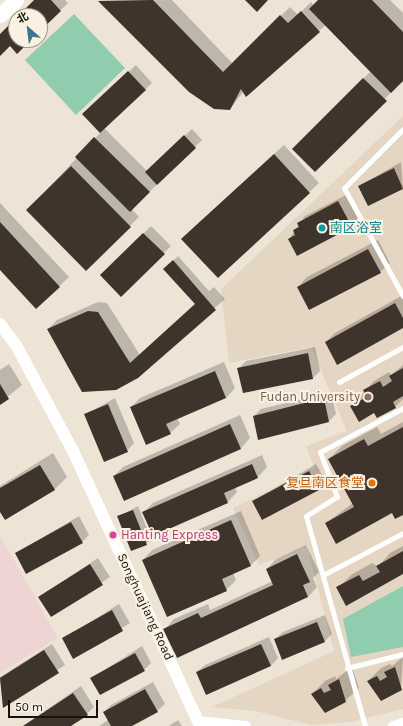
<!DOCTYPE html>
<meta charset="utf-8">
<style>
body{margin:0}
#map{position:relative;width:403px;height:726px;overflow:hidden;background:#ede4d6;font-family:Karla,"Noto Sans SC",sans-serif}
div>[style]{position:absolute}
.commercial>*{inset:0;background:#efd4d4}
.built>*{inset:0;background:#e4d6c2}
.green>*{inset:0;background:#8fcdae}
.shadow>*{inset:0;background:#0003}
.building>*{inset:0;background:#3e342b}
.service>*{height:5px;margin:-2.5px;padding:0 2.5px;transform-origin:2.5px;border-radius:2.5px;background:#fff}
.minor>*{height:10px;margin:-5px;padding:0 5px;transform-origin:5px;border-radius:5px;background:#fff}
.tertiary>*{height:12px;margin:-6px;padding:0 6px;transform-origin:6px;border-radius:6px;background:#fff}
.primary>*{height:15px;margin:-7.5px;padding:0 7.5px;transform-origin:7.5px;border-radius:7.5px;background:#fff}
.dots>*{width:11px;height:11px;translate:-50% -50%;box-sizing:border-box;border:2px solid #fbf1e3;border-radius:50%}
span{translate:-50% -50%;white-space:nowrap;text-align:center;line-height:1.15;-webkit-text-stroke:4px #fbf1e3;paint-order:stroke}
.culture-label{font-size:13px;color:#0d838f}
.left{translate:0 -50%;text-align:left}
.education-label{font-size:13px;color:#785e54}
.right{translate:-100% -50%;text-align:right}
.food-label{font-size:13px;color:#c56008}
.hotel-label{font-size:13px;color:#b23c85}
.street-label{font-size:13px;color:#16130e}
.north{position:absolute;left:8px;top:8px;width:40px;height:40px;box-sizing:border-box;background:#fbf1e3;border:1px solid #9f988e;border-radius:50%;rotate:332deg;font-size:11px;font-weight:700;line-height:16px;text-align:center;color:#16130e}
.north::after{content:'';display:block;margin:auto;width:14px;height:18px;background:#38778c;clip-path:polygon(50% 0,100% 100%,50% 72%,0 100%)}
.scale{position:absolute;left:8px;top:700px;width:90px;height:18px;box-sizing:border-box;border:2px solid #16130e;border-top:0;padding-left:5px;font-size:12px;line-height:14px;white-space:nowrap;color:#16130e;-webkit-text-stroke:3px #fbf1e3;paint-order:stroke}
</style>
<div id="map">
<div class="commercial">
<div style="clip-path:polygon(0 535px,58px 638px,0 673px)"></div>
</div>
<div class="built">
<div style="clip-path:polygon(403px 116px,403px 709px,350px 722px,311px 725px,255px 711px,212px 707px,334px 651px,307px 546px,259px 565px,233px 508px,314px 468px,306px 446px,347px 431px,311px 347px,229px 363px,221px 289px)"></div>
</div>
<div class="green">
<div style="clip-path:polygon(74px 14px,125px 68px,76px 115px,25px 60px)"></div>
<div style="clip-path:polygon(403px 586px,403px 647px,351px 657px,343px 619px)"></div>
</div>
<div class="shadow">
<div style="clip-path:polygon(35px 0,65px 0,68px 3px,40px 30px,40px 16px,19px 16px)"></div>
<div style="clip-path:polygon(172px 0,233px 64px,290px 7px,298px 15px,311px 2px,314px 6px,319px 0,390px 0,403px 13px,403px 80px,315px 171px,293px 149px,370px 72px,326px 25px,244px 91px,230px 109px,99px 1px)"></div>
<div style="clip-path:polygon(136px 65px,152px 83px,104px 128px,147px 171px,192px 129px,202px 140px,132px 209px,139px 217px,86px 269px,28px 210px,101px 132px,91px 107px)"></div>
<div style="clip-path:polygon(284px 145px,319px 183px,218px 277px,192px 229px)"></div>
<div style="clip-path:polygon(401px 162px,403px 188px,369px 205px,359px 186px)"></div>
<div style="clip-path:polygon(346px 195px,359px 219px,351px 226px,289px 239px,305px 216px)"></div>
<div style="clip-path:polygon(0 203px,69px 277px,36px 308px,0 269px)"></div>
<div style="clip-path:polygon(151px 226px,171px 246px,121px 295px,101px 275px)"></div>
<div style="clip-path:polygon(378px 240px,390px 263px,380px 272px,298px 287px,307px 277px)"></div>
<div style="clip-path:polygon(178px 256px,209px 291px,214px 287px,225px 299px,137px 377px,48px 329px,57px 320px,98px 302px,107px 303px,140px 355px,196px 303px,165px 269px)"></div>
<div style="clip-path:polygon(403px 295px,403px 327px,326px 342px,335px 333px)"></div>
<div style="clip-path:polygon(315px 347px,320px 371px,313px 378px,239px 368px,246px 361px)"></div>
<div style="clip-path:polygon(224px 362px,235px 388px,226px 398px,177px 418px,180px 424px,170px 433px,131px 407px,140px 398px)"></div>
<div style="clip-path:polygon(9px 364px,22px 385px,0 403px,0 370px)"></div>
<div style="clip-path:polygon(403px 365px,403px 399px,395px 407px,374px 412px,351px 406px,374px 381px,389px 372px,391px 375px)"></div>
<div style="clip-path:polygon(331px 392px,336px 414px,329px 421px,259px 438px,254px 416px,261px 409px)"></div>
<div style="clip-path:polygon(115px 398px,134px 443px,127px 451px,85px 415px)"></div>
<div style="clip-path:polygon(240px 415px,250px 438px,241px 448px,124px 500px,114px 476px,123px 467px)"></div>
<div style="clip-path:polygon(403px 422px,403px 514px,393px 512px,326px 523px,353px 503px,329px 459px,342px 446px,377px 427px,381px 434px)"></div>
<div style="clip-path:polygon(53px 453px,67px 477px,54px 490px,0 510px,0 486px)"></div>
<div style="clip-path:polygon(262px 455px,267px 467px,258px 477px,235px 487px,237px 492px,228px 502px,153px 535px,144px 512px,153px 503px)"></div>
<div style="clip-path:polygon(316px 464px,326px 482px,318px 489px,253px 501px)"></div>
<div style="clip-path:polygon(138px 506px,151px 539px,146px 544px,118px 517px)"></div>
<div style="clip-path:polygon(241px 511px,260px 556px,251px 565px,233px 573px,236px 580px,226px 590px,143px 560px,152px 550px)"></div>
<div style="clip-path:polygon(79px 516px,89px 535px,82px 542px,16px 553px)"></div>
<div style="clip-path:polygon(306px 545px,319px 572px,313px 578px,317px 587px,308px 597px,165px 629px,174px 619px,208px 604px,210px 610px,273px 581px,267px 569px,276px 559px)"></div>
<div style="clip-path:polygon(403px 546px,403px 573px,338px 588px,351px 575px,372px 563px,378px 567px,390px 553px)"></div>
<div style="clip-path:polygon(98px 558px,110px 577px,51px 616px,40px 597px)"></div>
<div style="clip-path:polygon(119px 604px,130px 623px,74px 658px,63px 639px)"></div>
<div style="clip-path:polygon(325px 615px,332px 634px,325px 641px,283px 658px,275px 639px,283px 632px)"></div>
<div style="clip-path:polygon(269px 637px,278px 658px,271px 666px,197px 672px,205px 665px)"></div>
<div style="clip-path:polygon(52px 644px,65px 665px,3px 707px,0 677px)"></div>
<div style="clip-path:polygon(142px 646px,151px 663px,144px 670px,92px 678px)"></div>
<div style="clip-path:polygon(403px 657px,401px 689px,368px 681px,381px 668px,390px 664px,392px 666px)"></div>
<div style="clip-path:polygon(352px 667px,359px 688px,345px 701px,312px 694px,325px 681px,335px 676px,336px 679px)"></div>
<div style="clip-path:polygon(153px 682px,165px 704px,157px 711px,130px 726px,99px 726px,108px 720px,104px 712px,111px 705px)"></div>
<div style="clip-path:polygon(81px 686px,94px 707px,87px 714px,69px 726px,23px 726px)"></div>
<div style="clip-path:polygon(178px 720px,182px 726px,169px 726px)"></div>
</div>
<div class="building">
<div style="clip-path:polygon(34px 0,51px 0,61px 11px,40px 31px,40px 16px,18px 16px)"></div>
<div style="clip-path:polygon(153px 0,223px 72px,280px 15px,288px 23px,301px 11px,320px 32px,246px 97px,241px 89px,230px 110px,214px 109px,189px 92px,98px 1px)"></div>
<div style="clip-path:polygon(245px 0,268px 0,257px 12px)"></div>
<div style="clip-path:polygon(318px 0,372px 0,403px 32px,403px 81px,391px 93px,309px 9px)"></div>
<div style="clip-path:polygon(16px 18px,16px 40px,31px 40px,17px 54px,10px 46px,0 56px,0 34px)"></div>
<div style="clip-path:polygon(128px 71px,146px 90px,100px 133px,82px 114px)"></div>
<div style="clip-path:polygon(363px 78px,387px 101px,315px 172px,292px 149px)"></div>
<div style="clip-path:polygon(184px 135px,196px 148px,157px 185px,145px 172px)"></div>
<div style="clip-path:polygon(94px 137px,150px 192px,130px 212px,75px 157px)"></div>
<div style="clip-path:polygon(274px 154px,310px 193px,218px 278px,181px 239px)"></div>
<div style="clip-path:polygon(71px 166px,131px 227px,86px 271px,26px 210px)"></div>
<div style="clip-path:polygon(394px 168px,403px 189px,368px 206px,358px 186px)"></div>
<div style="clip-path:polygon(338px 201px,352px 227px,297px 256px,288px 239px,295px 235px,293px 230px,299px 227px,297px 223px)"></div>
<div style="clip-path:polygon(0 222px,60px 287px,36px 309px,0 270px)"></div>
<div style="clip-path:polygon(143px 233px,165px 254px,121px 297px,100px 275px)"></div>
<div style="clip-path:polygon(368px 249px,381px 273px,309px 310px,297px 287px)"></div>
<div style="clip-path:polygon(173px 260px,216px 310px,138px 378px,116px 390px,82px 392px,47px 329px,88px 311px,98px 312px,130px 363px,195px 304px,163px 269px)"></div>
<div style="clip-path:polygon(395px 303px,403px 318px,403px 328px,337px 365px,325px 342px)"></div>
<div style="clip-path:polygon(308px 353px,313px 379px,243px 393px,237px 368px)"></div>
<div style="clip-path:polygon(403px 368px,403px 396px,393px 402px,396px 408px,377px 418px,374px 413px,359px 422px,350px 406px,367px 397px,363px 390px,380px 381px,383px 387px,392px 381px,389px 376px)"></div>
<div style="clip-path:polygon(215px 371px,226px 398px,166px 424px,171px 434px,146px 445px,130px 407px)"></div>
<div style="clip-path:polygon(0 384px,9px 399px,0 405px)"></div>
<div style="clip-path:polygon(324px 398px,329px 422px,258px 440px,253px 416px)"></div>
<div style="clip-path:polygon(108px 404px,128px 452px,104px 462px,84px 414px)"></div>
<div style="clip-path:polygon(230px 424px,241px 449px,124px 501px,113px 476px)"></div>
<div style="clip-path:polygon(403px 427px,403px 515px,395px 519px,392px 513px,336px 544px,325px 523px,354px 507px,328px 459px,364px 439px,368px 446px)"></div>
<div style="clip-path:polygon(252px 464px,258px 478px,224px 493px,228px 503px,153px 536px,142px 512px)"></div>
<div style="clip-path:polygon(40px 465px,55px 490px,5px 520px,0 512px,0 488px)"></div>
<div style="clip-path:polygon(309px 471px,319px 490px,262px 520px,252px 501px)"></div>
<div style="clip-path:polygon(133px 510px,147px 545px,131px 551px,117px 516px)"></div>
<div style="clip-path:polygon(231px 520px,251px 566px,222px 579px,227px 591px,167px 617px,142px 560px)"></div>
<div style="clip-path:polygon(71px 522px,83px 543px,26px 574px,15px 553px)"></div>
<div style="clip-path:polygon(403px 551px,403px 574px,346px 606px,336px 587px,359px 575px,363px 581px,380px 572px,376px 566px)"></div>
<div style="clip-path:polygon(297px 554px,310px 582px,303px 585px,308px 597px,177px 658px,163px 629px,198px 613px,201px 618px,273px 585px,266px 569px)"></div>
<div style="clip-path:polygon(90px 564px,103px 585px,51px 617px,38px 597px)"></div>
<div style="clip-path:polygon(112px 610px,123px 631px,73px 659px,62px 638px)"></div>
<div style="clip-path:polygon(317px 622px,325px 642px,282px 660px,274px 639px)"></div>
<div style="clip-path:polygon(261px 644px,271px 666px,206px 695px,196px 672px)"></div>
<div style="clip-path:polygon(44px 650px,59px 673px,3px 708px,0 678px)"></div>
<div style="clip-path:polygon(135px 653px,145px 671px,100px 695px,90px 678px)"></div>
<div style="clip-path:polygon(395px 667px,402px 690px,381px 701px,367px 681px,377px 676px,380px 681px,387px 677px,384px 672px)"></div>
<div style="clip-path:polygon(339px 679px,346px 702px,325px 713px,311px 694px,321px 688px,324px 693px,331px 690px,328px 685px)"></div>
<div style="clip-path:polygon(145px 689px,158px 712px,132px 726px,111px 726px,103px 712px)"></div>
<div style="clip-path:polygon(73px 693px,88px 715px,71px 726px,23px 726px)"></div>
</div>
<div class="service">
<div style="left:403px;top:129px;width:83px;rotate:135deg"></div>
<div style="left:344px;top:188px;width:123px;rotate:61.4deg"></div>
<div style="left:339px;top:382px;width:73px;rotate:-28.7deg"></div>
<div style="left:323px;top:575px;width:90px;rotate:-27.7deg"></div>
<div style="left:347px;top:668px;width:58px;rotate:-14deg"></div>
<div style="left:365px;top:726px;width:218px;rotate:-105.7deg"></div>
<div style="left:306px;top:516px;width:36px;rotate:-32deg"></div>
<div style="left:337px;top:497px;width:48px;rotate:-110.7deg"></div>
<div style="left:320px;top:452px;width:94px;rotate:-27.9deg"></div>
</div>
<div class="minor">
<div style="left:198px;top:721px;width:48px;rotate:5.9deg"></div>
<div style="left:393px;top:726px;width:10px;rotate:-17deg"></div>
</div>
<div class="tertiary">
<div style="left:0;top:324px;width:26px;rotate:53deg"></div>
<div style="left:16px;top:345px;width:120px;rotate:61.7deg"></div>
<div style="left:73px;top:451px;width:303px;rotate:65.2deg"></div>
</div>
<div class="primary">
<div style="left:0;top:15px;width:22px;rotate:-43deg"></div>
</div>
<div class="dots">
<div style="left:322px;top:228px;background:#0f9aa8"></div>
<div style="left:368px;top:397px;background:#8d6e63"></div>
<div style="left:372px;top:483px;background:#e8710a"></div>
<div style="left:113px;top:535px;background:#d1479c"></div>
</div>
<div class="culture-label">
<span class="left" style="left:330px;top:228px">南区浴室</span>
</div>
<div class="education-label">
<span class="right" style="left:360px;top:397px">Fudan University</span>
</div>
<div class="food-label">
<span class="right" style="left:364px;top:483px">复旦南区食堂</span>
</div>
<div class="hotel-label">
<span class="left" style="left:121px;top:535px">Hanting Express</span>
</div>
<div class="street-label">
<span style="left:145px;top:607px;rotate:65deg">Songhuajiang Road</span>
</div>
<div class="north">北</div>
<div class="scale">50 m</div>
</div>
